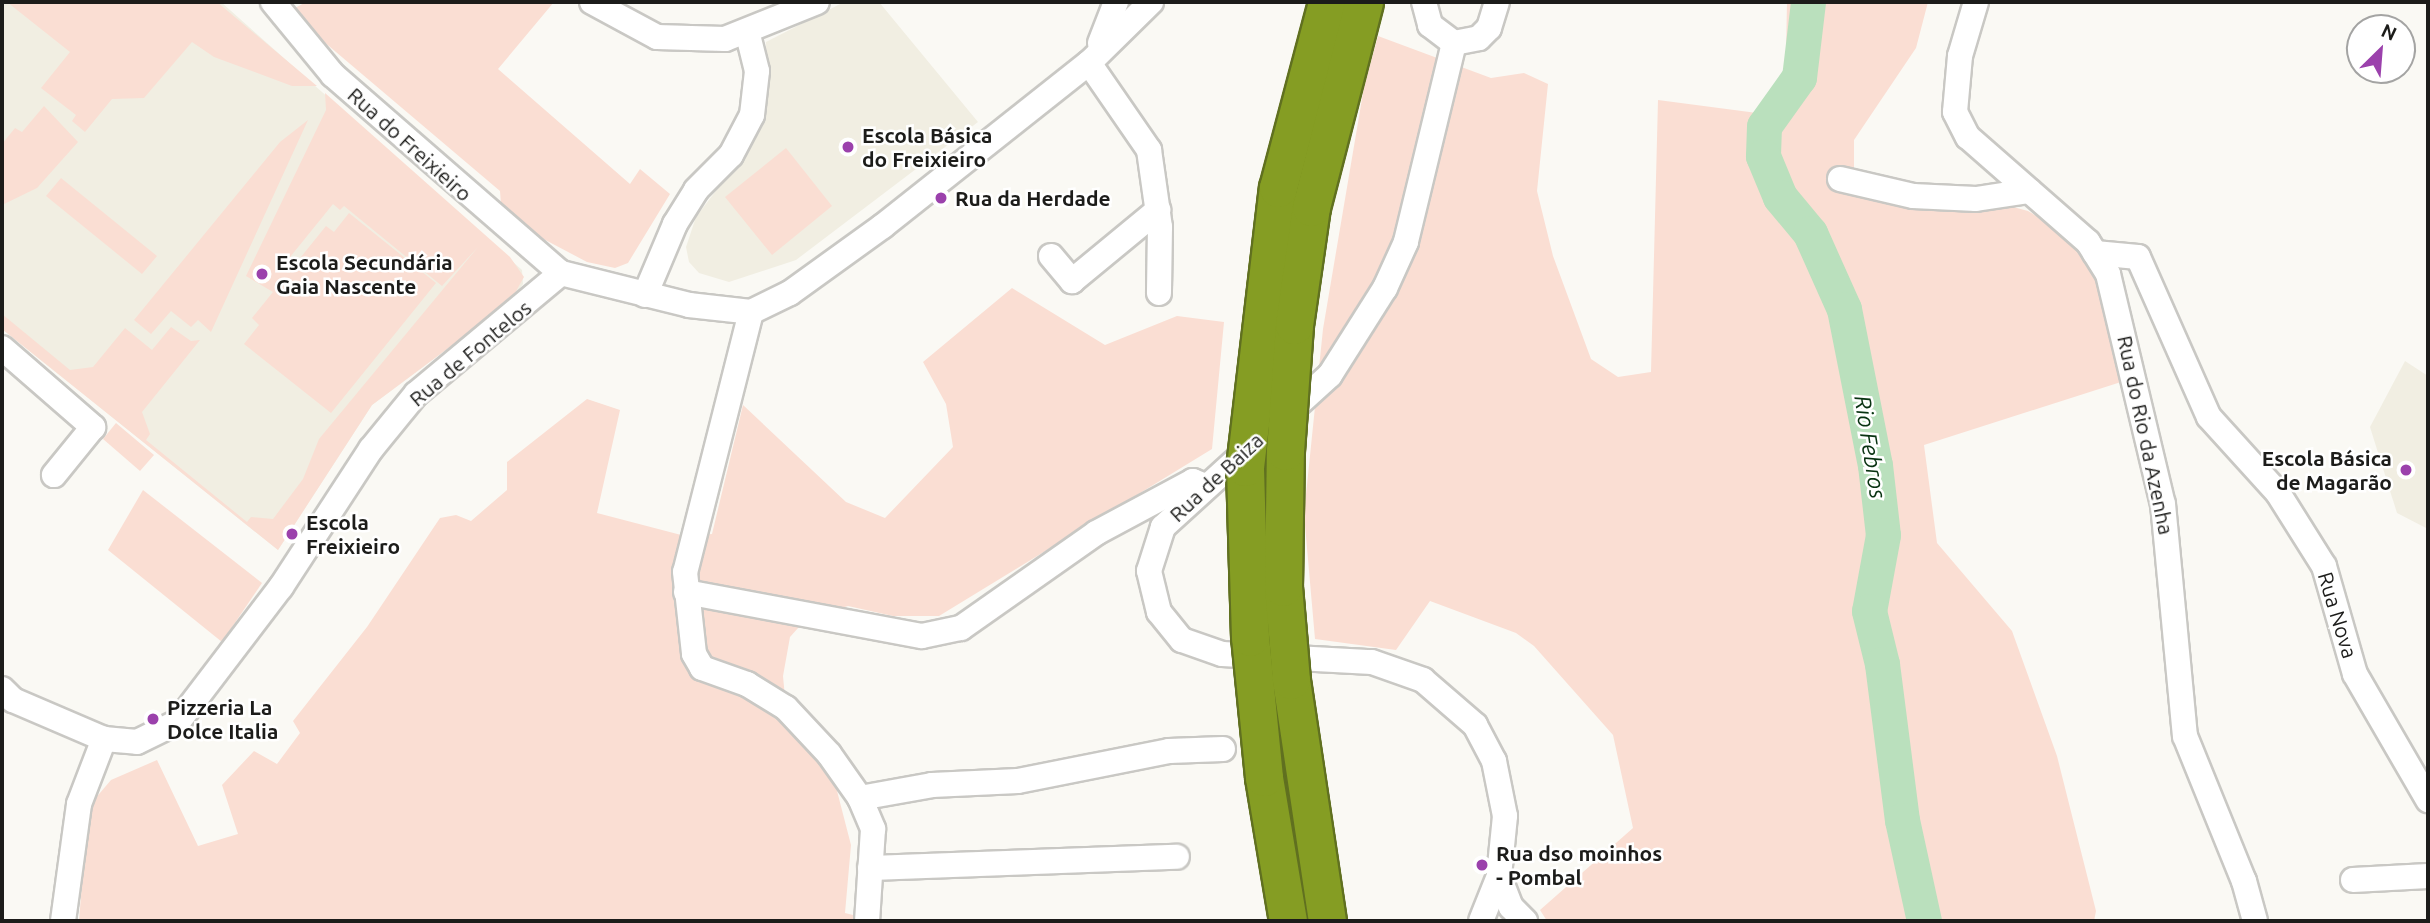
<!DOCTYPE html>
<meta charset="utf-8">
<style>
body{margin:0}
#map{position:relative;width:2430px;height:923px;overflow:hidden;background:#faf9f4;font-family:Ubuntu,sans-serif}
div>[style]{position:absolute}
.built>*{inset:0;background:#f1eee2}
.green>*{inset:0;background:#faded3}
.river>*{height:35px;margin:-17.5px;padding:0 17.5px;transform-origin:17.5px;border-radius:17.5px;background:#bae0bd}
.roads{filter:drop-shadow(2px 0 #c9c8c4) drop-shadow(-2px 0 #c9c8c4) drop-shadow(0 2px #c9c8c4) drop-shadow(0 -2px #c9c8c4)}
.minor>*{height:24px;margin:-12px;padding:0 12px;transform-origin:12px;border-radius:12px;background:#fff}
.bridges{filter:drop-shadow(2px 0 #607020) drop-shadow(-2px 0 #607020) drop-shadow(0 2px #607020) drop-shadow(0 -2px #607020)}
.highway-bridge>*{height:37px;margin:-18.5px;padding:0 18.5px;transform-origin:18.5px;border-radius:18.5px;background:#859d23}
.dots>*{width:19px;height:19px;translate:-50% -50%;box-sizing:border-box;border:4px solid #fff;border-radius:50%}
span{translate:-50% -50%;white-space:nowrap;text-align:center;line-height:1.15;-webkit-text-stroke:5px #fff;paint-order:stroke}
.poi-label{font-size:21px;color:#1c1c1a;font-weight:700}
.left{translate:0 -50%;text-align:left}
.right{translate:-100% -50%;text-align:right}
.street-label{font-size:21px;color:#1c1c1a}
.water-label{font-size:23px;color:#093312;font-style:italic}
.frame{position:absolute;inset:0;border:4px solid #1c1c1a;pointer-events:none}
.north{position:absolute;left:2346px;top:14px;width:70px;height:70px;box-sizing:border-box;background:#fff;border:2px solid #a4a4a3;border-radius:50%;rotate:25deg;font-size:19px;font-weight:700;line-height:28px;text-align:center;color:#1c1c1a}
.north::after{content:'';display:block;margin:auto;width:24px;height:32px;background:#9b41ac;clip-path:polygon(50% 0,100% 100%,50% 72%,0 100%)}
</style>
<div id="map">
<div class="built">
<div style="clip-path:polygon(2px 2px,221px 2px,522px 270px,523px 284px,510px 302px,372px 405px,278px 550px,2px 329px)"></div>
<div style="clip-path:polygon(844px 2px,879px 2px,978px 122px,796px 260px,729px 282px,699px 273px,689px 262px,686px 247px,696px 217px,743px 155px,762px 121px,767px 102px,766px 42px)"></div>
<div style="clip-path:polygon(2405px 361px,2428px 376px,2428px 529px,2397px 513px,2370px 427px)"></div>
</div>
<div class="green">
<div style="clip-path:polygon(7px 2px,217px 2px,317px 86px,292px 86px,214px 57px,192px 42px,144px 98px,112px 99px,85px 132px,72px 121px,76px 115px,41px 88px,70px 52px)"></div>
<div style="clip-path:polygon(306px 2px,554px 2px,498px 69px,630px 184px,640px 169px,670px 194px,628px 263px,615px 268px,587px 262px,534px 234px,501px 205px,500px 191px,310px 30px,295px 8px)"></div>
<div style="clip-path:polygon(1787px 2px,1928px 2px,1916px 48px,1854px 140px,1854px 183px,1958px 192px,2028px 211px,2070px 236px,2094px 275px,2121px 382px,1924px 445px,1937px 543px,2012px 631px,2057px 756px,2096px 911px,2094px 921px,1547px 921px,1540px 910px,1633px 828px,1613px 735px,1534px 646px,1516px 633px,1430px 601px,1396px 650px,1315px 639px,1304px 514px,1323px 329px,1364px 87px,1378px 36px,1491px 78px,1524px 73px,1548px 84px,1537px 191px,1553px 256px,1591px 359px,1618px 377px,1651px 372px,1658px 100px,1757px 113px,1785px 105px)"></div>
<div style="clip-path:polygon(325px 93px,510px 257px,524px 277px,510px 302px,372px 405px,278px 550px,2px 329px,2px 314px,70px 370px,93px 367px,125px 328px,152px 350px,171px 327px,191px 341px,200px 340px,142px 412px,150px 434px,146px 440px,247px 522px,251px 517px,273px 519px,303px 479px,319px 439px,478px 247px,442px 286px,344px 206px,340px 210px,333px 204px,282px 267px,288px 273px,326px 226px,334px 232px,349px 213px,436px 283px,331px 413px,244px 344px,259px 325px,252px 318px,273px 292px,246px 276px,326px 110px)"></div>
<div style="clip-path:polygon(44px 106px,78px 142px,37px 188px,2px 205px,2px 144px,15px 128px,22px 132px)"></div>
<div style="clip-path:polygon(308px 120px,211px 332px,198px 320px,191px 327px,171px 311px,151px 334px,134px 320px,280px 142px)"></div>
<div style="clip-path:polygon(786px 148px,832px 206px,772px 255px,725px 197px)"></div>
<div style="clip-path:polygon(61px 178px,157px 256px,142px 274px,46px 196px)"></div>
<div style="clip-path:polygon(1012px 288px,1105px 345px,1177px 316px,1224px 322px,1212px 449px,939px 616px,893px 616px,848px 606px,807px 618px,790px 637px,783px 676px,786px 708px,836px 787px,851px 845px,845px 913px,877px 921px,79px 921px,88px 807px,111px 780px,157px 760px,198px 846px,238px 834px,222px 785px,254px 751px,277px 764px,300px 733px,293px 721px,367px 627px,440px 518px,456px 515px,471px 521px,507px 490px,507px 462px,587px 399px,620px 410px,597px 513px,685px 536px,712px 534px,743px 405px,846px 502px,885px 518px,953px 447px,946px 404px,923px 362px)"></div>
<div style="clip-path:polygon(116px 423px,154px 455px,140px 471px,103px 439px)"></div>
<div style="clip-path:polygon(143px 490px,262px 583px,222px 642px,108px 550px)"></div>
</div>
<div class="river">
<div style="left:1808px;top:2px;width:76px;rotate:96.8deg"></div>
<div style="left:1799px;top:77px;width:60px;rotate:125.5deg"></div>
<div style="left:1764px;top:126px;width:30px;rotate:92deg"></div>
<div style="left:1763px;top:156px;width:44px;rotate:67.5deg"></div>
<div style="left:1780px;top:197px;width:47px;rotate:50.2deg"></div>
<div style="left:1810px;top:233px;width:83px;rotate:65.9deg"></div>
<div style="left:1844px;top:309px;width:159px;rotate:78.8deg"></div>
<div style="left:1875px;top:465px;width:70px;rotate:83.5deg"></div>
<div style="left:1883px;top:535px;width:77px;rotate:100.4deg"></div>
<div style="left:1869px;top:611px;width:55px;rotate:76.2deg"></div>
<div style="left:1882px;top:664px;width:157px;rotate:82.7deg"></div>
<div style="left:1902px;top:820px;width:103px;rotate:77.7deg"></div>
</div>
<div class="roads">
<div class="minor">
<div style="left:273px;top:2px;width:94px;rotate:50.6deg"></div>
<div style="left:333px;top:75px;width:302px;rotate:41deg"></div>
<div style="left:561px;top:273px;width:132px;rotate:14deg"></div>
<div style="left:689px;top:305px;width:62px;rotate:6.4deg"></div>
<div style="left:751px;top:312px;width:43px;rotate:-26deg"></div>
<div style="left:790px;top:293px;width:115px;rotate:-35.8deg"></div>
<div style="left:883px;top:226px;width:263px;rotate:-38.4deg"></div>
<div style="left:1089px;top:63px;width:87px;rotate:-44.5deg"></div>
<div style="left:592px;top:2px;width:74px;rotate:28.3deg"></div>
<div style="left:657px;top:37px;width:68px;rotate:1.7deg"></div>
<div style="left:725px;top:39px;width:99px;rotate:-21.9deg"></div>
<div style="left:1424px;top:2px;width:24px;rotate:75deg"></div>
<div style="left:1430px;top:25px;width:30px;rotate:37deg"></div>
<div style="left:1454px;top:43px;width:25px;rotate:-11deg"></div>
<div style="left:1479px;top:38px;width:14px;rotate:-45deg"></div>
<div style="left:1489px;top:28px;width:27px;rotate:-73deg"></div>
<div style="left:1976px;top:2px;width:56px;rotate:106.5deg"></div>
<div style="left:1960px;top:56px;width:56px;rotate:95.1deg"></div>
<div style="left:1955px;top:112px;width:28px;rotate:63deg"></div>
<div style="left:1968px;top:137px;width:159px;rotate:41.2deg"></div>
<div style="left:2088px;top:242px;width:38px;rotate:58deg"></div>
<div style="left:2108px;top:274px;width:236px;rotate:76.6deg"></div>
<div style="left:2163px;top:504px;width:233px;rotate:84.6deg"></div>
<div style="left:2185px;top:736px;width:157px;rotate:67.9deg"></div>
<div style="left:2244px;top:881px;width:41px;rotate:74.6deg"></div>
<div style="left:1100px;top:43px;width:44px;rotate:-68.7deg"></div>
<div style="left:1454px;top:43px;width:205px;rotate:103.6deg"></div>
<div style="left:1406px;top:242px;width:51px;rotate:114.5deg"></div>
<div style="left:1385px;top:288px;width:103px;rotate:122.3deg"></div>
<div style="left:1330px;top:375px;width:226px;rotate:137.7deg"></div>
<div style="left:1163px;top:527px;width:46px;rotate:107.7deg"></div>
<div style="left:1149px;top:571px;width:42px;rotate:76.3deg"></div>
<div style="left:1159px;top:612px;width:36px;rotate:51deg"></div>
<div style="left:1182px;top:640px;width:42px;rotate:19.3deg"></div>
<div style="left:1222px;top:654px;width:150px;rotate:3.1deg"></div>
<div style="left:1372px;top:662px;width:54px;rotate:19.4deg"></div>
<div style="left:1423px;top:680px;width:69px;rotate:40.9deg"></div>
<div style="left:1475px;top:725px;width:41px;rotate:62.2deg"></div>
<div style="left:1494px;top:761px;width:56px;rotate:78.7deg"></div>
<div style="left:1505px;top:816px;width:60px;rotate:95.7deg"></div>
<div style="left:1499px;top:876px;width:48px;rotate:111.8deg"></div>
<div style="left:1089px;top:63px;width:106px;rotate:55.4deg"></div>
<div style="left:1149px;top:150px;width:78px;rotate:81.9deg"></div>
<div style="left:1160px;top:227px;width:66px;rotate:90.9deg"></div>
<div style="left:1840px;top:179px;width:75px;rotate:13.1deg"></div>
<div style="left:1913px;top:196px;width:63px;rotate:2.7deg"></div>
<div style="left:1976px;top:199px;width:54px;rotate:-8.6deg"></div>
<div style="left:2095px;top:253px;width:43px;rotate:5.3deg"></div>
<div style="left:2138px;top:257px;width:175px;rotate:66.1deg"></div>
<div style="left:2209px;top:417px;width:103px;rotate:47.8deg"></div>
<div style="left:2278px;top:493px;width:86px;rotate:57.8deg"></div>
<div style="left:2324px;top:566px;width:112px;rotate:74deg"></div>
<div style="left:2355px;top:674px;width:146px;rotate:59.9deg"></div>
<div style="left:1051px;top:256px;width:33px;rotate:50deg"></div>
<div style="left:1072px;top:281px;width:112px;rotate:-39.5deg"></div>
<div style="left:645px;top:295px;width:77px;rotate:-67.1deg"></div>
<div style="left:675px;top:224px;width:40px;rotate:-58deg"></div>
<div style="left:696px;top:190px;width:49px;rotate:-45deg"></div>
<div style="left:731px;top:155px;width:45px;rotate:-62.3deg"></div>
<div style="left:752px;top:115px;width:44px;rotate:-83.5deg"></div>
<div style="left:757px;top:71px;width:41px;rotate:-104deg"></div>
<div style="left:751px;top:312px;width:268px;rotate:104.2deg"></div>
<div style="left:685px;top:572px;width:82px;rotate:83.7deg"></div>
<div style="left:694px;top:654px;width:16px;rotate:60deg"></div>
<div style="left:702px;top:668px;width:48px;rotate:19.6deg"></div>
<div style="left:747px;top:684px;width:46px;rotate:31.6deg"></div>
<div style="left:786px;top:708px;width:63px;rotate:46.9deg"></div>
<div style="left:829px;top:754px;width:54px;rotate:54.8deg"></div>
<div style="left:860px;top:798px;width:34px;rotate:67deg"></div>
<div style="left:873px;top:829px;width:92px;rotate:93.7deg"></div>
<div style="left:2px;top:348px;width:121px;rotate:41deg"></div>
<div style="left:93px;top:427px;width:62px;rotate:129.1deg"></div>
<div style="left:686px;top:592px;width:240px;rotate:10.6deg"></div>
<div style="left:922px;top:636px;width:40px;rotate:-12deg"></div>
<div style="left:961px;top:628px;width:165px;rotate:-35.1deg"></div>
<div style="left:1096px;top:533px;width:110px;rotate:-28.2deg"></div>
<div style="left:1193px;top:481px;width:8px;rotate:23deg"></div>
<div style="left:2px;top:689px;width:16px;rotate:45deg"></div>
<div style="left:13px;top:700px;width:99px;rotate:23.2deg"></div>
<div style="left:104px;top:739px;width:33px;rotate:5deg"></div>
<div style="left:137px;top:742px;width:46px;rotate:-26deg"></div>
<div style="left:178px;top:722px;width:170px;rotate:-52.7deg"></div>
<div style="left:281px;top:587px;width:165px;rotate:-56.9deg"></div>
<div style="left:371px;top:449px;width:71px;rotate:-50.7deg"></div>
<div style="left:416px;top:394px;width:189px;rotate:-39.8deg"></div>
<div style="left:860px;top:798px;width:73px;rotate:-10.2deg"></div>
<div style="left:932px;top:785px;width:86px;rotate:-2.7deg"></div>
<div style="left:1018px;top:781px;width:154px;rotate:-11.2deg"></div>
<div style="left:1169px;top:751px;width:54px;rotate:-2.1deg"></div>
<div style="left:870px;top:868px;width:307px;rotate:-2.1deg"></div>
<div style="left:1499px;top:876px;width:33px;rotate:69deg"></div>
<div style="left:1511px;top:907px;width:20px;rotate:45deg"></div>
<div style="left:2353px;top:880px;width:75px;rotate:-3.1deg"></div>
<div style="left:63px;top:921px;width:118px;rotate:-82.2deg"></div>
<div style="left:79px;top:804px;width:70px;rotate:-69deg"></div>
</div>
</div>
<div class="bridges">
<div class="highway-bridge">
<div style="left:1288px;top:921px;width:146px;rotate:-99.5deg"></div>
<div style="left:1264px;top:777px;width:141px;rotate:-95.7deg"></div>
<div style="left:1250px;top:637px;width:170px;rotate:-91.7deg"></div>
<div style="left:1245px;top:467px;width:281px;rotate:-83.3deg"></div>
<div style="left:1278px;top:188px;width:192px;rotate:-75.2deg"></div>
<div style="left:1327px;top:921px;width:244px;rotate:-98.5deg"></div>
<div style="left:1291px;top:680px;width:93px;rotate:-94.9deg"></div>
<div style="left:1283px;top:587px;width:136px;rotate:-89.2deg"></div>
<div style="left:1285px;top:451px;width:126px;rotate:-85.9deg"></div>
<div style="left:1294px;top:325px;width:119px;rotate:-81.8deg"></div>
<div style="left:1311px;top:207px;width:212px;rotate:-75.5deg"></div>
</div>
</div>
<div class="dots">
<div style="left:848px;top:147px;background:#9b41ac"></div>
<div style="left:941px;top:198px;background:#9b41ac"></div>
<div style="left:262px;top:274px;background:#9b41ac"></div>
<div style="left:2406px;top:470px;background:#9b41ac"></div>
<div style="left:292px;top:534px;background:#9b41ac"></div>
<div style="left:153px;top:719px;background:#9b41ac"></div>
<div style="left:1482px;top:865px;background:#9b41ac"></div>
</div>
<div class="poi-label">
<span class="left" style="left:862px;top:147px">Escola Básica<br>do Freixieiro</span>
<span class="left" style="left:955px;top:198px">Rua da Herdade</span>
<span class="left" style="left:276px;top:274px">Escola Secundária<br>Gaia Nascente</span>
<span class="right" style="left:2392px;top:470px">Escola Básica<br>de Magarão</span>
<span class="left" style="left:306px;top:534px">Escola<br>Freixieiro</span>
<span class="left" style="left:167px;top:719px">Pizzeria La<br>Dolce Italia</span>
<span class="left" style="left:1496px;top:865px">Rua dso moinhos<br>- Pombal</span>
</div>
<div class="street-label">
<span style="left:410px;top:144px;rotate:42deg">Rua do Freixieiro</span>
<span style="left:470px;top:353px;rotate:-40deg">Rua de Fontelos</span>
<span style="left:2146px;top:435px;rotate:78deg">Rua do Rio da Azenha</span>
<span style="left:1216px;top:477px;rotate:-43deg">Rua de Baiza</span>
<span style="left:2338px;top:615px;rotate:73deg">Rua Nova</span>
</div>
<div class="water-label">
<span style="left:1870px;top:447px;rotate:81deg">Rio Febros</span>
</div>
<div class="frame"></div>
<div class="north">N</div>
</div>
